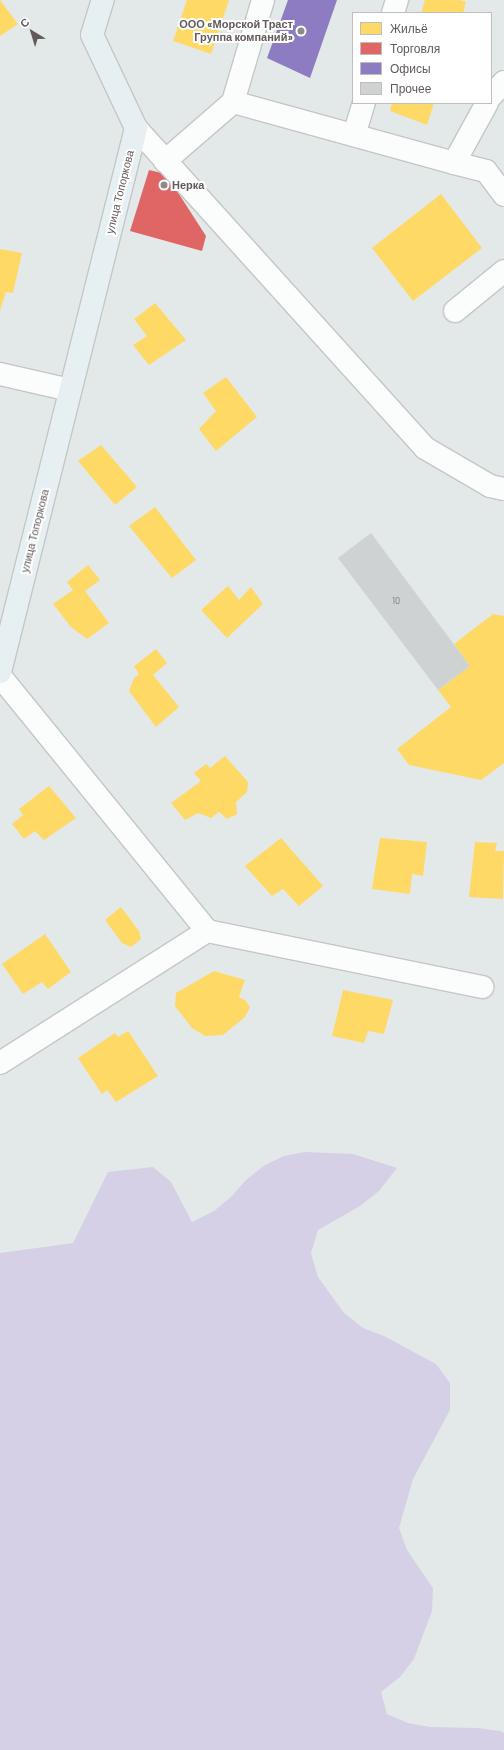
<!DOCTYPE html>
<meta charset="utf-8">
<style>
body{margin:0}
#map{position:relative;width:504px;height:1750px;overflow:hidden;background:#e3e9e9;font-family:Barlow,sans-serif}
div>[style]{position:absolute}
.green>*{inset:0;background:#d5d0e6}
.homes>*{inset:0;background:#ffd966}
.shops>*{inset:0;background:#e06666}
.offices>*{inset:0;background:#8e7cc3}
.building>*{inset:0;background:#ced2d2}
.roads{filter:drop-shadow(1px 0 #c5c6c6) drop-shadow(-1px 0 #c5c6c6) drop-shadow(0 1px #c5c6c6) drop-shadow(0 -1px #c5c6c6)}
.minor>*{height:22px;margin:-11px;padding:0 11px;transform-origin:11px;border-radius:11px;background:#fbfcfc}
.major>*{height:22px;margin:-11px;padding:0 11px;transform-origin:11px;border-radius:11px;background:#e6f0f2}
.dots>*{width:11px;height:11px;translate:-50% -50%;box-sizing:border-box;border:2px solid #fff;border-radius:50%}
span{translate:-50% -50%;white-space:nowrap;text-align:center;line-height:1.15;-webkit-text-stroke:4px #fff;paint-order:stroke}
.number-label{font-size:9px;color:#7d7878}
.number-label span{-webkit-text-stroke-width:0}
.poi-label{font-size:11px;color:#61595a;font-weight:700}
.right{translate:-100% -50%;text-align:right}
.left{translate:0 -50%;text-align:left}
.street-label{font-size:11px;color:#61595a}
.legend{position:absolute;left:352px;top:12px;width:140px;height:92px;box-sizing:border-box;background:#fff;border:1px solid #c0bdbd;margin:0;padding:5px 7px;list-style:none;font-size:12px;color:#61595a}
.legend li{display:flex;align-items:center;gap:8px;height:20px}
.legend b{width:20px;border:1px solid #c0bdbd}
.north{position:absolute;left:12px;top:12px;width:40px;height:40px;-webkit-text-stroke:3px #fff;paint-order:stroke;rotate:322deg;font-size:11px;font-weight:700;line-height:16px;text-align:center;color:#61595a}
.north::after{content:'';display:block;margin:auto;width:14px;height:18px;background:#61595a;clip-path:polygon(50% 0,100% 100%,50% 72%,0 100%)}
</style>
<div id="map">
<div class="green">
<div style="clip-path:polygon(305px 1152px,353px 1154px,397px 1168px,379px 1191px,360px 1206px,318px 1230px,311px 1253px,318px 1277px,344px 1313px,363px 1328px,384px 1336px,436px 1364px,450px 1383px,450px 1410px,413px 1479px,399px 1528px,407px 1550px,433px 1588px,432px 1611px,414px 1659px,400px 1677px,381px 1692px,387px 1714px,408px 1723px,430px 1727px,478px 1728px,500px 1731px,504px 1733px,504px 1750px,0 1750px,0 1253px,73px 1243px,108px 1172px,153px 1167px,171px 1182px,192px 1222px,214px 1211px,231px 1197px,246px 1180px,265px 1165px,284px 1156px)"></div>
</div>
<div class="homes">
<div style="clip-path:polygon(0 0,18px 24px,0 36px)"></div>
<div style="clip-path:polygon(187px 0,229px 0,211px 54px,173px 41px)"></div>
<div style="clip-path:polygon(425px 0,460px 0,466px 2px,463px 13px,421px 13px)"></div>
<div style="clip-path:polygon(392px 103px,434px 103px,427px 125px,390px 111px)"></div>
<div style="clip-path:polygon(441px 194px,482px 248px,413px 301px,372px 248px)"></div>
<div style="clip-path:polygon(0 249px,22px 253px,13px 293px,6px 292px,0 311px)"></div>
<div style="clip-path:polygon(155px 303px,186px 340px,149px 365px,133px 345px,147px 336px,134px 319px)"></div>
<div style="clip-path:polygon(226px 377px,257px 417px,216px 451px,199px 429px,216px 411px,203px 393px)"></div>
<div style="clip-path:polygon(101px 445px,137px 487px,115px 505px,78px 461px)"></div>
<div style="clip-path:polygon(155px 507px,196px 560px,172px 578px,129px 526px)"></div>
<div style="clip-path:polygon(88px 565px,100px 580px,85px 591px,109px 623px,87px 639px,71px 627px,53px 604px,73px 590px,67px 582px)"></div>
<div style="clip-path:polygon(228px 586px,239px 600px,251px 587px,263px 604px,227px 638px,201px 610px)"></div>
<div style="clip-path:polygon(493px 614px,504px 616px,504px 763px,481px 780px,409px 765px,397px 749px,451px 707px,438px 690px,470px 666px,454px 644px)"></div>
<div style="clip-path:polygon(156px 649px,167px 663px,153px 675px,179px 707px,156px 727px,129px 691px,134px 678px,139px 674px,134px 666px)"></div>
<div style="clip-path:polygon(225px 756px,248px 782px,247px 792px,236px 802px,237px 814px,227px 819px,219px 812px,211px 818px,198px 813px,185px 820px,171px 803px,201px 781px,194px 773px,206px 764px,210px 768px)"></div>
<div style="clip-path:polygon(49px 786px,76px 818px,44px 840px,35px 831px,24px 839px,12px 824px,23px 815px,19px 809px)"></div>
<div style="clip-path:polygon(281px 838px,323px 886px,299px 906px,283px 889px,272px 896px,245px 866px)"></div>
<div style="clip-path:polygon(380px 838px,427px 842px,423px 876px,412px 874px,410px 894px,372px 889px)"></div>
<div style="clip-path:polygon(475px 842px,497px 843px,495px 851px,504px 851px,503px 899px,469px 897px)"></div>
<div style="clip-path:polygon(121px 907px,139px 931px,141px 939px,131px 947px,122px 943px,105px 920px)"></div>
<div style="clip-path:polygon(45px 934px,71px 972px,48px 989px,42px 982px,23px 994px,2px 964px)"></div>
<div style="clip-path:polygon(214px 971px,245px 980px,239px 997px,245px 1000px,250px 1007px,245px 1017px,223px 1035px,205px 1036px,192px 1028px,175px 1006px,176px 993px)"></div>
<div style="clip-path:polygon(343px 990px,393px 1000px,384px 1034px,368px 1031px,364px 1043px,332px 1036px)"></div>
<div style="clip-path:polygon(128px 1031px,158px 1076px,116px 1102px,107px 1090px,102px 1094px,78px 1058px,115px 1033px,118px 1037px)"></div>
</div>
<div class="shops">
<div style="clip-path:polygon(149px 170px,166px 174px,206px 236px,202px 251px,130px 231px)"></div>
</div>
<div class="offices">
<div style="clip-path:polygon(288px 0,337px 0,310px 78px,267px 58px)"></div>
</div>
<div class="building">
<div style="clip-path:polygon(371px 533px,470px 666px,438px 690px,338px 558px)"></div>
</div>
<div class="roads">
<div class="minor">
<div style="left:393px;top:13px;width:14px;rotate:-73deg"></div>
<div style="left:491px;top:96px;width:19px;rotate:-47deg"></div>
<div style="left:233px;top:102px;width:229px;rotate:15.4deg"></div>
<div style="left:454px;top:163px;width:68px;rotate:-61.2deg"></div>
<div style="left:136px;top:128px;width:431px;rotate:47.9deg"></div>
<div style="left:425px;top:448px;width:75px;rotate:30.3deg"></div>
<div style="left:490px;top:486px;width:14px;rotate:12deg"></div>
<div style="left:354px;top:135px;width:34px;rotate:-73deg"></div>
<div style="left:165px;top:161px;width:90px;rotate:-40.9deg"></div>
<div style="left:233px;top:102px;width:106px;rotate:-73.6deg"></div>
<div style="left:454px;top:163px;width:33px;rotate:14deg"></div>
<div style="left:486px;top:171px;width:30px;rotate:53deg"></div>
<div style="left:455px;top:311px;width:63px;rotate:-39.2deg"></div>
<div style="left:0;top:374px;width:72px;rotate:12.9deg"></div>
<div style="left:0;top:676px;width:328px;rotate:50.9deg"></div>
<div style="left:0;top:1063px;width:246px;rotate:-32.5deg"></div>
<div style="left:207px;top:931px;width:281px;rotate:11.5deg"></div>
</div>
<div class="major">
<div style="left:0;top:672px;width:561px;rotate:-75.96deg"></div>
<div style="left:136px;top:128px;width:103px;rotate:-115.3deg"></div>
<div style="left:92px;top:35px;width:37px;rotate:-73deg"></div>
</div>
</div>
<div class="dots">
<div style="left:301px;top:31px;background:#8e8b8c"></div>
<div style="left:164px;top:185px;background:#8e8b8c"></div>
</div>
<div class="number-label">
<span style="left:396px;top:601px">10</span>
</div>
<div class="poi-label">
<span class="right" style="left:293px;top:31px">ООО «Морской Траст<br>Группа компаний»</span>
<span class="left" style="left:172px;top:185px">Нерка</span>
</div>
<div class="street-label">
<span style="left:120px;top:192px;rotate:-76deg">улица Топоркова</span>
<span style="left:35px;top:531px;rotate:-76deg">улица Топоркова</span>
</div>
<ul class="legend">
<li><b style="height:11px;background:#ffd966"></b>Жильё</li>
<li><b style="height:11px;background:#e06666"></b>Торговля</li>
<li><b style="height:11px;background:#8e7cc3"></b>Офисы</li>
<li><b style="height:11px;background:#ced2d2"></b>Прочее</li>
</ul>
<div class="north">С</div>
</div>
